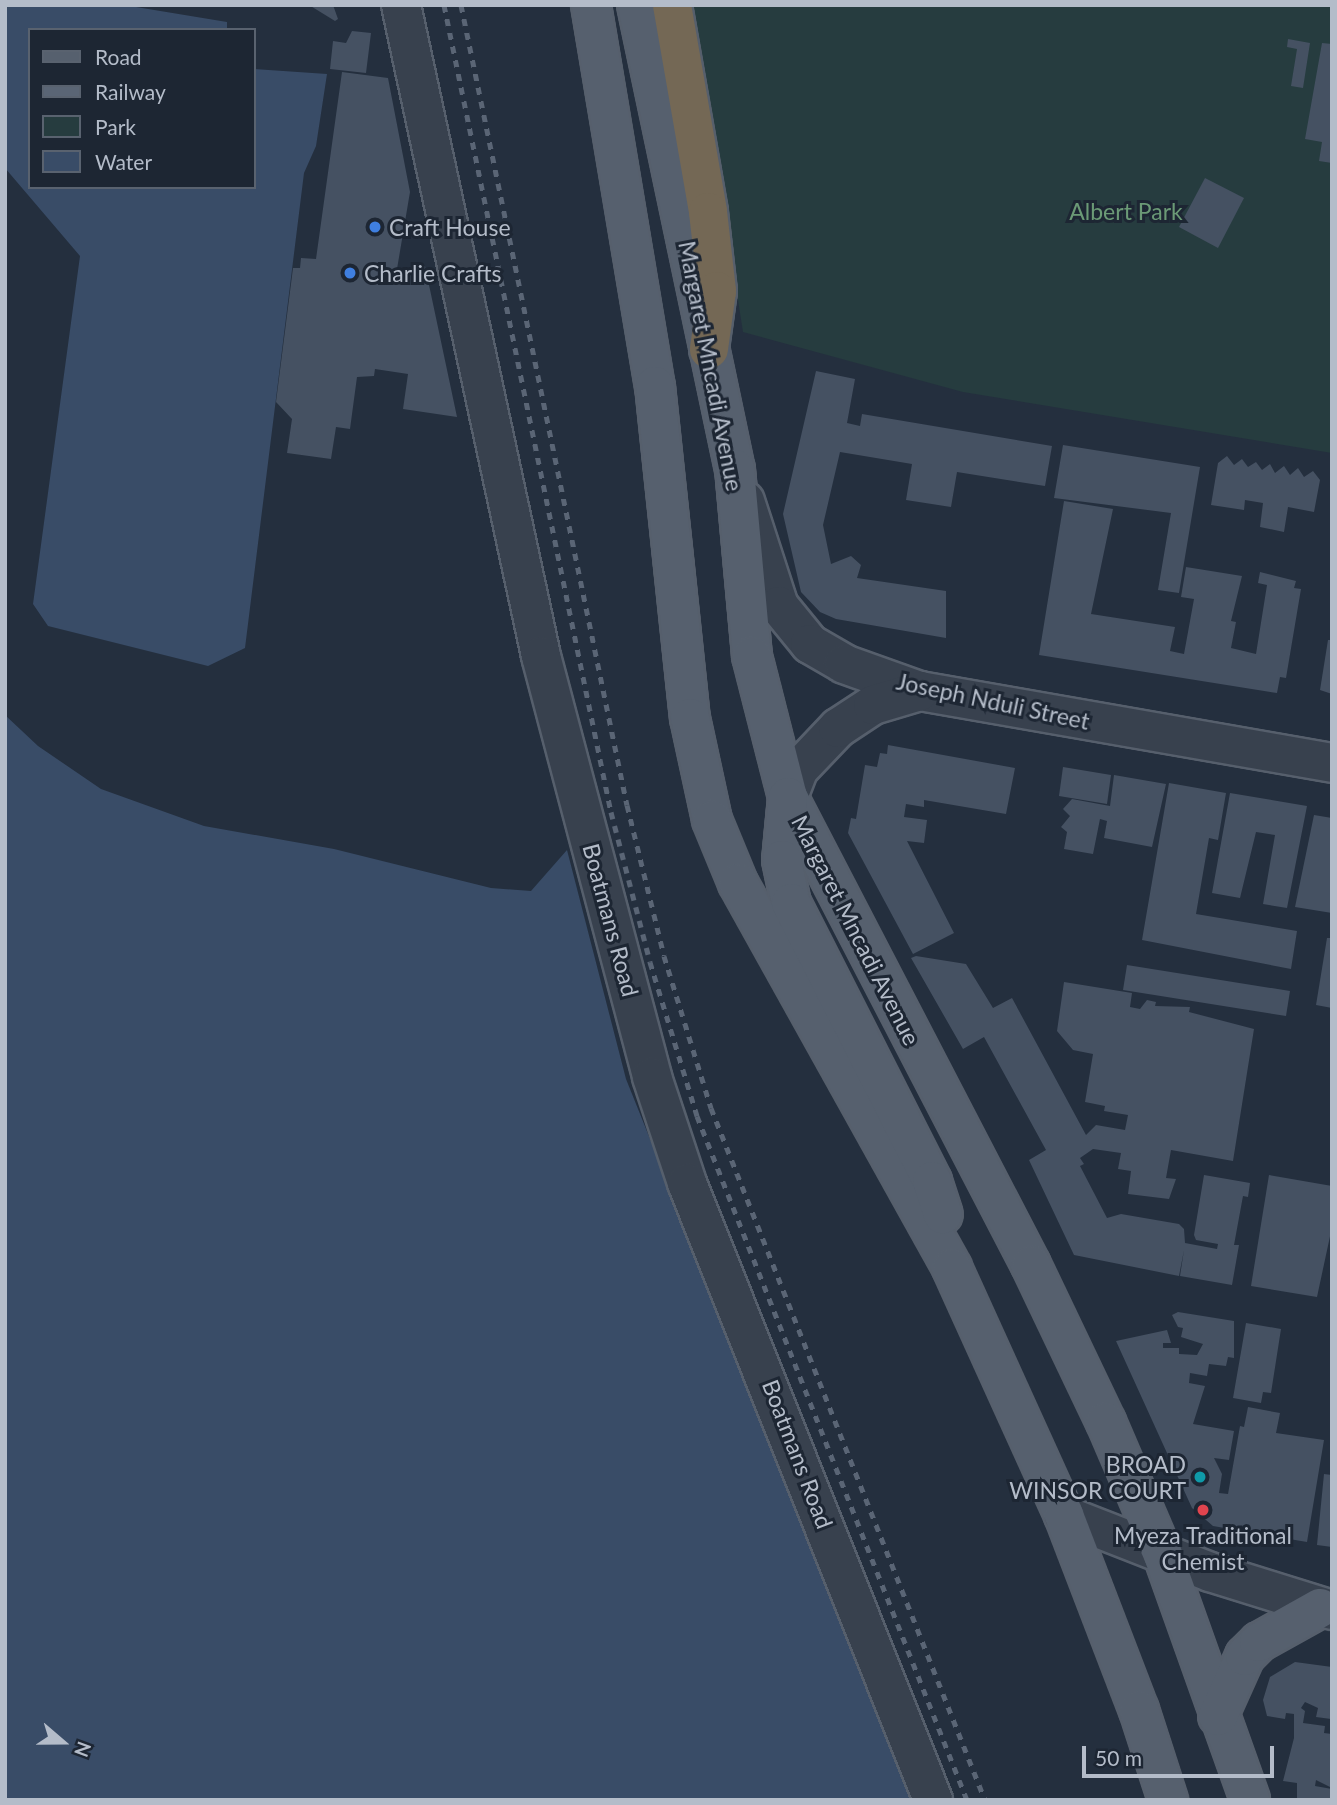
<!DOCTYPE html>
<style>
body{margin:0}
#map{position:relative;width:1337px;height:1805px;overflow:hidden;background:#242f3e;font-family:Lato,sans-serif}
div>[style]{position:absolute}
.green>*{inset:0;background:#263c3f}
.water>*{inset:0;background:#394c67}
.building>*{inset:0;background:#455162}
.roads{filter:drop-shadow(2px 0 #565f6c) drop-shadow(-2px 0 #565f6c) drop-shadow(0 2px #565f6c) drop-shadow(0 -2px #565f6c)}
.minor>*{height:38px;margin:-19px;padding:0 19px;transform-origin:19px;border-radius:19px;background:#38414e}
.major>*{height:38px;margin:-19px;padding:0 19px;transform-origin:19px;border-radius:19px;background:#56606e}
.highway>*{height:38px;margin:-19px;padding:0 19px;transform-origin:19px;border-radius:19px;background:#746855}
.rail>*{height:5px;margin-top:-2.5px;transform-origin:0;background:repeating-linear-gradient(90deg,#5a6575 0 7px,transparent 0 14px)}
.dots>*{width:19px;height:19px;translate:-50% -50%;box-sizing:border-box;border:4px solid #1d2633;border-radius:50%}
span{translate:-50% -50%;white-space:nowrap;text-align:center;line-height:1.15;-webkit-text-stroke:6px #1d2633;paint-order:stroke}
.park-label{font-size:23px;color:#6b9a76}
.poi-label{font-size:23px;color:#b4bcc9}
.left{translate:0 -50%;text-align:left}
.right{translate:-100% -50%;text-align:right}
.street-label{font-size:23px;color:#b4bcc9}
.frame{position:absolute;inset:0;border:7px solid #b4bcc9;pointer-events:none}
.legend{position:absolute;left:28px;top:28px;width:228px;height:161px;box-sizing:border-box;background:#1d2633;border:2px solid #59626f;margin:0;padding:9px 12px;list-style:none;font-size:21px;color:#b4bcc9}
.legend li{display:flex;align-items:center;gap:14px;height:35px}
.legend b{width:35px;border:2px solid #59626f}
.north{position:absolute;left:28px;top:1707px;width:70px;height:70px;-webkit-text-stroke:5px #1d2633;paint-order:stroke;rotate:110deg;font-size:19px;font-weight:700;line-height:28px;text-align:center;color:#b4bcc9}
.north::after{content:'';display:block;margin:auto;width:24px;height:32px;background:#b4bcc9;clip-path:polygon(50% 0,100% 100%,50% 72%,0 100%)}
.scale{position:absolute;left:1082px;top:1746px;width:192px;height:32px;box-sizing:border-box;border:4px solid #b4bcc9;border-top:0;padding-left:9px;font-size:21px;line-height:24px;white-space:nowrap;color:#b4bcc9;-webkit-text-stroke:5px #1d2633;paint-order:stroke}
</style>
<div id="map">
<div class="green">
<div style="clip-path:polygon(692px 5px,1332px 5px,1332px 453px,963px 392px,743px 332px)"></div>
</div>
<div class="water">
<div style="clip-path:polygon(5px 5px,124px 5px,227px 22px,227px 30px,30px 30px,30px 187px,254px 187px,254px 69px,327px 74px,316px 146px,304px 173px,245px 648px,208px 666px,48px 626px,33px 604px,80px 256px,5px 168px)"></div>
<div style="clip-path:polygon(5px 715px,38px 746px,101px 789px,204px 826px,334px 849px,491px 888px,531px 891px,567px 850px,626px 1079px,915px 1800px,5px 1800px)"></div>
</div>
<div class="building">
<div style="clip-path:polygon(309px 5px,333px 5px,338px 19px,335px 21px)"></div>
<div style="clip-path:polygon(352px 31px,371px 33px,366px 73px,330px 69px,333px 41px,346px 43px)"></div>
<div style="clip-path:polygon(1288px 39px,1310px 43px,1303px 88px,1291px 86px,1297px 49px,1287px 47px)"></div>
<div style="clip-path:polygon(1322px 43px,1332px 44px,1332px 163px,1319px 161px,1322px 142px,1305px 139px)"></div>
<div style="clip-path:polygon(342px 72px,388px 78px,410px 192px,397px 269px,413px 271px,415px 264px,425px 266px,457px 417px,403px 409px,408px 374px,375px 369px,374px 376px,357px 377px,350px 429px,336px 427px,331px 459px,287px 453px,292px 419px,276px 402px,293px 268px,300px 268px,301px 258px,316px 259px)"></div>
<div style="clip-path:polygon(1205px 178px,1244px 198px,1218px 248px,1179px 227px)"></div>
<div style="clip-path:polygon(816px 371px,855px 379px,847px 423px,860px 426px,862px 414px,1052px 446px,1045px 486px,957px 472px,951px 507px,906px 500px,912px 464px,840px 452px,823px 525px,831px 564px,851px 556px,861px 565px,857px 578px,946px 591px,946px 638px,836px 619px,820px 612px,801px 592px,783px 514px)"></div>
<div style="clip-path:polygon(1063px 445px,1200px 467px,1179px 593px,1158px 590px,1171px 513px,1054px 498px)"></div>
<div style="clip-path:polygon(1227px 456px,1234px 465px,1242px 459px,1248px 467px,1256px 462px,1262px 470px,1270px 464px,1275px 473px,1284px 466px,1290px 475px,1298px 468px,1304px 477px,1313px 471px,1320px 480px,1314px 512px,1288px 507px,1284px 532px,1260px 527px,1263px 503px,1245px 500px,1244px 510px,1211px 505px,1218px 463px)"></div>
<div style="clip-path:polygon(1064px 501px,1113px 509px,1091px 614px,1175px 627px,1170px 651px,1184px 654px,1194px 599px,1181px 597px,1186px 567px,1242px 576px,1231px 621px,1236px 622px,1231px 648px,1256px 654px,1267px 585px,1258px 583px,1260px 572px,1296px 581px,1294px 588px,1301px 589px,1286px 678px,1280px 677px,1277px 693px,1039px 655px)"></div>
<div style="clip-path:polygon(1328px 640px,1332px 640px,1332px 694px,1320px 690px)"></div>
<div style="clip-path:polygon(888px 745px,1015px 768px,1006px 814px,924px 800px,924px 807px,906px 804px,904px 817px,927px 820px,924px 843px,907px 841px,954px 933px,913px 954px,848px 833px,851px 818px,856px 819px,865px 765px,877px 767px,880px 753px,887px 754px)"></div>
<div style="clip-path:polygon(1063px 767px,1111px 775px,1107px 804px,1059px 796px)"></div>
<div style="clip-path:polygon(1114px 775px,1166px 784px,1152px 847px,1104px 838px,1107px 821px,1100px 819px,1093px 854px,1064px 849px,1067px 832px,1061px 827px,1070px 816px,1063px 809px,1072px 799px,1110px 806px)"></div>
<div style="clip-path:polygon(1169px 783px,1226px 793px,1218px 840px,1209px 838px,1196px 914px,1297px 931px,1291px 969px,1142px 940px)"></div>
<div style="clip-path:polygon(1230px 793px,1307px 806px,1287px 908px,1263px 904px,1275px 835px,1256px 832px,1240px 898px,1212px 893px)"></div>
<div style="clip-path:polygon(1314px 815px,1332px 818px,1332px 913px,1295px 907px)"></div>
<div style="clip-path:polygon(1327px 938px,1332px 938px,1332px 1008px,1316px 1005px)"></div>
<div style="clip-path:polygon(916px 956px,966px 964px,993px 1008px,1012px 998px,1086px 1135px,1096px 1125px,1125px 1130px,1128px 1115px,1104px 1111px,1105px 1106px,1085px 1102px,1093px 1054px,1073px 1050px,1057px 1031px,1064px 982px,1132px 993px,1130px 1007px,1140px 1009px,1147px 1000px,1156px 1002px,1155px 1006px,1190px 1007px,1189px 1012px,1254px 1029px,1233px 1161px,1171px 1150px,1166px 1178px,1176px 1179px,1169px 1199px,1128px 1194px,1131px 1171px,1118px 1169px,1121px 1153px,1093px 1149px,1080px 1158px,1084px 1164px,1080px 1166px,1107px 1218px,1121px 1214px,1179px 1224px,1184px 1229px,1185px 1243px,1217px 1249px,1218px 1244px,1196px 1240px,1194px 1235px,1204px 1175px,1250px 1183px,1248px 1197px,1243px 1196px,1234px 1245px,1239px 1245px,1232px 1285px,1180px 1276px,1184px 1250px,1179px 1276px,1074px 1255px,1029px 1160px,1046px 1150px,984px 1037px,963px 1049px,911px 958px)"></div>
<div style="clip-path:polygon(1127px 965px,1290px 991px,1286px 1016px,1123px 990px)"></div>
<div style="clip-path:polygon(1269px 1175px,1332px 1186px,1332px 1227px,1317px 1297px,1251px 1286px)"></div>
<div style="clip-path:polygon(1178px 1312px,1234px 1321px,1234px 1358px,1228px 1357px,1226px 1366px,1209px 1364px,1207px 1376px,1190px 1373px,1189px 1383px,1205px 1386px,1193px 1424px,1234px 1431px,1229px 1460px,1214px 1458px,1222px 1474px,1219px 1493px,1228px 1494px,1240px 1426px,1244px 1427px,1248px 1407px,1280px 1413px,1276px 1433px,1324px 1440px,1307px 1542px,1213px 1526px,1192px 1508px,1116px 1341px,1167px 1330px,1171px 1343px,1163px 1343px,1163px 1348px,1179px 1348px,1179px 1354px,1197px 1355px,1203px 1344px,1181px 1337px,1183px 1328px,1178px 1327px,1172px 1315px)"></div>
<div style="clip-path:polygon(1246px 1323px,1281px 1329px,1271px 1393px,1263px 1392px,1261px 1403px,1233px 1398px)"></div>
<div style="clip-path:polygon(1324px 1474px,1332px 1475px,1332px 1547px,1317px 1545px)"></div>
<div style="clip-path:polygon(1295px 1662px,1332px 1667px,1331px 1719px,1316px 1717px,1318px 1708px,1305px 1702px,1301px 1708px,1305px 1711px,1303px 1723px,1325px 1726px,1324px 1733px,1332px 1734px,1332px 1788px,1316px 1780px,1315px 1786px,1332px 1789px,1332px 1800px,1297px 1800px,1297px 1783px,1283px 1781px,1294px 1738px,1294px 1714px,1286px 1713px,1285px 1719px,1267px 1716px,1263px 1700px,1270px 1677px)"></div>
</div>
<div class="roads">
<div class="minor">
<div style="left:401px;top:5px;width:666px;rotate:77.86deg"></div>
<div style="left:541px;top:656px;width:435px;rotate:75.2deg"></div>
<div style="left:652px;top:1077px;width:112px;rotate:71.7deg"></div>
<div style="left:687px;top:1183px;width:664px;rotate:68.26deg"></div>
<div style="left:745px;top:501px;width:110px;rotate:72.1deg"></div>
<div style="left:779px;top:606px;width:49px;rotate:50.8deg"></div>
<div style="left:810px;top:644px;width:39px;rotate:30deg"></div>
<div style="left:844px;top:664px;width:81px;rotate:19.6deg"></div>
<div style="left:920px;top:691px;width:418px;rotate:9.9deg"></div>
<div style="left:788px;top:797px;width:30px;rotate:-69deg"></div>
<div style="left:799px;top:769px;width:57px;rotate:-46.4deg"></div>
<div style="left:838px;top:728px;width:42px;rotate:-33.3deg"></div>
<div style="left:873px;top:705px;width:49px;rotate:-16.6deg"></div>
<div style="left:1064px;top:1515px;width:157px;rotate:21.3deg"></div>
<div style="left:1210px;top:1572px;width:128px;rotate:17.3deg"></div>
</div>
<div class="major">
<div style="left:591px;top:5px;width:386px;rotate:80.5deg"></div>
<div style="left:655px;top:386px;width:334px;rotate:84deg"></div>
<div style="left:690px;top:718px;width:104px;rotate:77.8deg"></div>
<div style="left:712px;top:820px;width:68px;rotate:67.6deg"></div>
<div style="left:738px;top:883px;width:440px;rotate:60.9deg"></div>
<div style="left:952px;top:1268px;width:271px;rotate:65.6deg"></div>
<div style="left:1064px;top:1515px;width:209px;rotate:69deg"></div>
<div style="left:1139px;top:1710px;width:95px;rotate:72.1deg"></div>
<div style="left:637px;top:5px;width:474px;rotate:78.1deg"></div>
<div style="left:735px;top:469px;width:188px;rotate:84.8deg"></div>
<div style="left:752px;top:656px;width:146px;rotate:75.7deg"></div>
<div style="left:788px;top:797px;width:527px;rotate:62.56deg"></div>
<div style="left:1031px;top:1265px;width:174px;rotate:64.5deg"></div>
<div style="left:1106px;top:1422px;width:145px;rotate:66.8deg"></div>
<div style="left:1163px;top:1555px;width:260px;rotate:70.4deg"></div>
<div style="left:788px;top:797px;width:63px;rotate:95.4deg"></div>
<div style="left:782px;top:860px;width:44px;rotate:78.2deg"></div>
<div style="left:791px;top:903px;width:312px;rotate:63.1deg"></div>
<div style="left:932px;top:1181px;width:35px;rotate:72deg"></div>
<div style="left:1218px;top:1716px;width:66px;rotate:-65.8deg"></div>
<div style="left:1245px;top:1656px;width:20px;rotate:-45deg"></div>
<div style="left:1259px;top:1642px;width:70px;rotate:-29.1deg"></div>
</div>
<div class="highway">
<div style="left:672px;top:5px;width:210px;rotate:80.1deg"></div>
<div style="left:708px;top:212px;width:80px;rotate:83.5deg"></div>
<div style="left:717px;top:291px;width:59px;rotate:97.9deg"></div>
</div>
</div>
<div class="rail">
<div style="left:444px;top:5px;width:824px;rotate:78.31deg"></div>
<div style="left:611px;top:812px;width:155px;rotate:75.4deg"></div>
<div style="left:650px;top:962px;width:161px;rotate:73deg"></div>
<div style="left:697px;top:1116px;width:735px;rotate:68.46deg"></div>
<div style="left:461px;top:5px;width:817px;rotate:78.28deg"></div>
<div style="left:627px;top:805px;width:155px;rotate:76.2deg"></div>
<div style="left:664px;top:956px;width:159px;rotate:72.8deg"></div>
<div style="left:711px;top:1108px;width:744px;rotate:68.4deg"></div>
</div>
<div class="dots">
<div style="left:375px;top:227px;background:#3f7fe0"></div>
<div style="left:350px;top:273px;background:#3f7fe0"></div>
<div style="left:1200px;top:1477px;background:#0f9aa8"></div>
<div style="left:1203px;top:1510px;background:#e0444e"></div>
</div>
<div class="park-label">
<span style="left:1126px;top:211px">Albert Park</span>
</div>
<div class="poi-label">
<span class="left" style="left:389px;top:227px">Craft House</span>
<span class="left" style="left:364px;top:273px">Charlie Crafts</span>
<span class="right" style="left:1186px;top:1477px">BROAD<br>WINSOR COURT</span>
<span style="left:1203px;top:1548px">Myeza Traditional<br>Chemist</span>
</div>
<div class="street-label">
<span style="left:711px;top:366px;rotate:79deg">Margaret Mncadi Avenue</span>
<span style="left:993px;top:701px;rotate:12deg">Joseph Nduli Street</span>
<span style="left:611px;top:920px;rotate:75deg">Boatmans Road</span>
<span style="left:856px;top:930px;rotate:63deg">Margaret Mncadi Avenue</span>
<span style="left:798px;top:1454px;rotate:69deg">Boatmans Road</span>
</div>
<div class="frame"></div>
<ul class="legend">
<li><b style="height:9px;background:#56606e"></b>Road</li>
<li><b style="height:9px;background:#5a6575"></b>Railway</li>
<li><b style="height:19px;background:#263c3f"></b>Park</li>
<li><b style="height:19px;background:#394c67"></b>Water</li>
</ul>
<div class="north">N</div>
<div class="scale">50 m</div>
</div>
